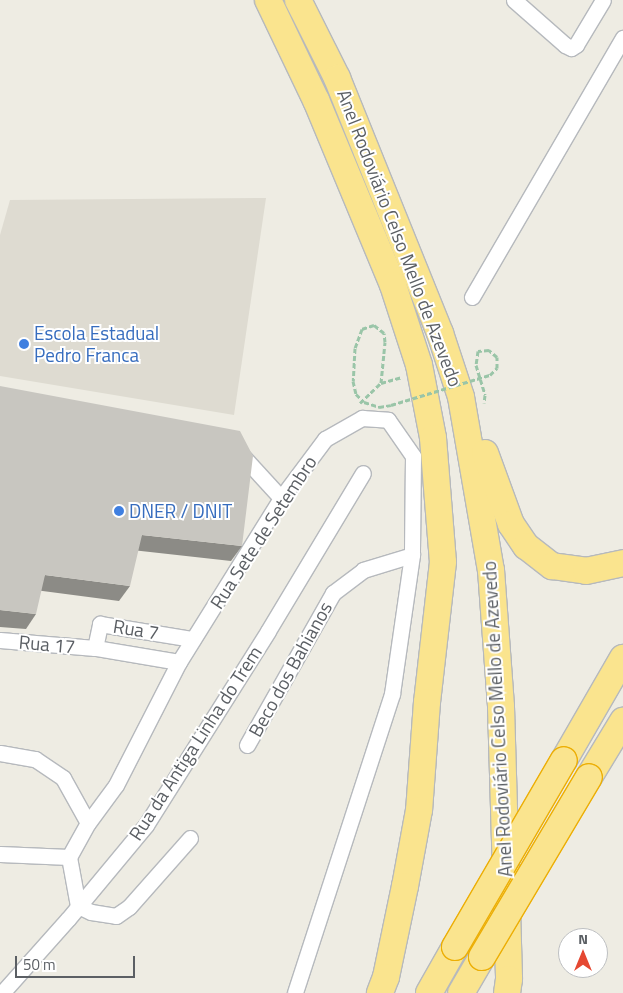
<!DOCTYPE html>
<meta charset="utf-8">
<style>
body{margin:0}
#map{position:relative;width:623px;height:993px;overflow:hidden;background:#eeece3;font-family:"Titillium Web",sans-serif}
div>[style]{position:absolute}
.education>*{inset:0;background:#dedbd1}
.path>*{height:3px;margin-top:-1.5px;transform-origin:0;background:repeating-linear-gradient(90deg,#9ac5a8 0 5px,transparent 0 7.5px)}
.roads{filter:drop-shadow(1px 0 #b6b9bd) drop-shadow(-1px 0 #b6b9bd) drop-shadow(0 1px #b6b9bd) drop-shadow(0 -1px #b6b9bd)}
.street>*{height:15px;margin:-7.5px;padding:0 7.5px;transform-origin:7.5px;border-radius:7.5px;background:#fff}
.highway>*{height:26px;margin:-13px;padding:0 13px;transform-origin:13px;border-radius:13px;background:#fae48e}
.path-bridge>*{height:3px;margin-top:-1.5px;transform-origin:0;background:repeating-linear-gradient(90deg,#9ac5a8 0 5px,transparent 0 7.5px)}
.bridges{filter:drop-shadow(1px 0 #ecae05) drop-shadow(-1px 0 #ecae05) drop-shadow(0 1px #ecae05) drop-shadow(0 -1px #ecae05)}
.highway-bridge>*{height:26px;margin:-13px;padding:0 13px;transform-origin:13px;border-radius:13px;background:#fae48e}
.shaded-wall>*{inset:0;background:#8c8b86}
.building>*{inset:0;background:#c8c6c0}
.dots>*{width:14px;height:14px;translate:-50% -50%;box-sizing:border-box;border:2px solid #fff;border-radius:50%}
span{translate:-50% -50%;white-space:nowrap;text-align:center;line-height:1.15;-webkit-text-stroke:4px #fff;paint-order:stroke}
.street-label{font-size:19px;color:#5b5f64}
.shop-label{font-size:19px;color:#366cbe}
.left{translate:0 -50%;text-align:left}
.north{position:absolute;left:558px;top:928px;width:50px;height:50px;box-sizing:border-box;background:#fff;border:1px solid #bdbfc1;border-radius:50%;rotate:0deg;font-size:14px;font-weight:700;line-height:20px;text-align:center;color:#5b5f64}
.north::after{content:'';display:block;margin:auto;width:18px;height:22px;background:#e54832;clip-path:polygon(50% 0,100% 100%,50% 72%,0 100%)}
.scale{position:absolute;left:15px;top:956px;width:120px;height:22px;box-sizing:border-box;border:2px solid #5b5f64;border-top:0;padding-left:6px;font-size:15px;line-height:18px;white-space:nowrap;color:#5b5f64;-webkit-text-stroke:4px #fff;paint-order:stroke}
</style>
<div id="map">
<div class="education">
<div style="clip-path:polygon(266px 198px,234px 415px,0 376px,0 235px,10px 200px)"></div>
</div>
<div class="path">
<div style="left:476px;top:365px;width:31px;rotate:73deg"></div>
<div style="left:485px;top:395px;width:8px;rotate:97deg"></div>
<div style="left:381px;top:383px;width:22px;rotate:-16deg"></div>
<div style="left:360px;top:403px;width:29px;rotate:-44deg"></div>
<div style="left:381px;top:383px;width:41px;rotate:-84.4deg"></div>
</div>
<div class="roads">
<div class="street">
<div style="left:514px;top:0;width:68px;rotate:41.4deg"></div>
<div style="left:565px;top:45px;width:7px;rotate:27deg"></div>
<div style="left:571px;top:48px;width:6px;rotate:-31deg"></div>
<div style="left:576px;top:45px;width:52px;rotate:-59deg"></div>
<div style="left:472px;top:297px;width:300px;rotate:-59.8deg"></div>
<div style="left:238px;top:451px;width:64px;rotate:47.5deg"></div>
<div style="left:0;top:640px;width:95px;rotate:4.8deg"></div>
<div style="left:179px;top:662px;width:85px;rotate:-170.5deg"></div>
<div style="left:95px;top:648px;width:25px;rotate:-78deg"></div>
<div style="left:100px;top:624px;width:94px;rotate:9.2deg"></div>
<div style="left:247px;top:745px;width:175px;rotate:-60.5deg"></div>
<div style="left:333px;top:593px;width:38px;rotate:-37deg"></div>
<div style="left:363px;top:570px;width:51px;rotate:-17deg"></div>
<div style="left:0;top:753px;width:36px;rotate:10deg"></div>
<div style="left:35px;top:759px;width:34px;rotate:34deg"></div>
<div style="left:63px;top:778px;width:51px;rotate:60.9deg"></div>
<div style="left:0;top:854px;width:69px;rotate:2.5deg"></div>
<div style="left:69px;top:857px;width:39px;rotate:-61deg"></div>
<div style="left:88px;top:823px;width:47px;rotate:-53.6deg"></div>
<div style="left:116px;top:785px;width:138px;rotate:-62.9deg"></div>
<div style="left:179px;top:662px;width:193px;rotate:-58.1deg"></div>
<div style="left:281px;top:498px;width:74px;rotate:-53.3deg"></div>
<div style="left:325px;top:439px;width:43px;rotate:-29.6deg"></div>
<div style="left:362px;top:418px;width:26px;rotate:4deg"></div>
<div style="left:388px;top:420px;width:44px;rotate:55.2deg"></div>
<div style="left:413px;top:456px;width:99px;rotate:90.6deg"></div>
<div style="left:412px;top:555px;width:140px;rotate:98.2deg"></div>
<div style="left:392px;top:694px;width:314px;rotate:108deg"></div>
<div style="left:69px;top:857px;width:50px;rotate:79.6deg"></div>
<div style="left:78px;top:906px;width:14px;rotate:25deg"></div>
<div style="left:91px;top:912px;width:25px;rotate:9deg"></div>
<div style="left:116px;top:916px;width:16px;rotate:-35deg"></div>
<div style="left:129px;top:907px;width:92px;rotate:-48.5deg"></div>
<div style="left:2px;top:993px;width:99px;rotate:-48.3deg"></div>
<div style="left:68px;top:919px;width:122px;rotate:-50.3deg"></div>
<div style="left:146px;top:825px;width:229px;rotate:-57.8deg"></div>
<div style="left:268px;top:631px;width:184px;rotate:-59deg"></div>
</div>
<div class="highway">
<div style="left:268px;top:0;width:111px;rotate:64.4deg"></div>
<div style="left:316px;top:100px;width:200px;rotate:67.4deg"></div>
<div style="left:393px;top:285px;width:84px;rotate:72deg"></div>
<div style="left:419px;top:365px;width:74px;rotate:79.1deg"></div>
<div style="left:433px;top:438px;width:124px;rotate:85.4deg"></div>
<div style="left:443px;top:562px;width:141px;rotate:96.5deg"></div>
<div style="left:427px;top:702px;width:108px;rotate:94.2deg"></div>
<div style="left:419px;top:810px;width:77px;rotate:100.4deg"></div>
<div style="left:405px;top:886px;width:93px;rotate:101.8deg"></div>
<div style="left:386px;top:977px;width:17px;rotate:111deg"></div>
<div style="left:298px;top:0;width:87px;rotate:63.4deg"></div>
<div style="left:337px;top:78px;width:275px;rotate:68deg"></div>
<div style="left:440px;top:333px;width:67px;rotate:71.8deg"></div>
<div style="left:461px;top:397px;width:176px;rotate:80.2deg"></div>
<div style="left:491px;top:570px;width:137px;rotate:85.8deg"></div>
<div style="left:501px;top:707px;width:272px;rotate:88.3deg"></div>
<div style="left:509px;top:979px;width:14px;rotate:98deg"></div>
<div style="left:485px;top:453px;width:76px;rotate:69.9deg"></div>
<div style="left:511px;top:524px;width:27px;rotate:56deg"></div>
<div style="left:526px;top:546px;width:33px;rotate:38deg"></div>
<div style="left:552px;top:566px;width:34px;rotate:8deg"></div>
<div style="left:586px;top:571px;width:38px;rotate:-12deg"></div>
<div style="left:564px;top:760px;width:118px;rotate:-60deg"></div>
<div style="left:589px;top:777px;width:66px;rotate:-58.7deg"></div>
<div style="left:429px;top:993px;width:53px;rotate:-60.5deg"></div>
<div style="left:461px;top:993px;width:42px;rotate:-59.7deg"></div>
</div>
</div>
<div class="path-bridge">
<div style="left:385px;top:342px;width:9px;rotate:-96deg"></div>
<div style="left:384px;top:333px;width:13px;rotate:-141deg"></div>
<div style="left:374px;top:325px;width:13px;rotate:162deg"></div>
<div style="left:362px;top:329px;width:20px;rotate:110deg"></div>
<div style="left:355px;top:348px;width:33px;rotate:93deg"></div>
<div style="left:353px;top:381px;width:13px;rotate:77deg"></div>
<div style="left:356px;top:394px;width:11px;rotate:45deg"></div>
<div style="left:364px;top:402px;width:16px;rotate:18deg"></div>
<div style="left:379px;top:407px;width:12px;rotate:-9deg"></div>
<div style="left:391px;top:405px;width:103px;rotate:-16.9deg"></div>
<div style="left:490px;top:375px;width:10px;rotate:-45deg"></div>
<div style="left:497px;top:368px;width:11px;rotate:-90deg"></div>
<div style="left:497px;top:357px;width:11px;rotate:-139deg"></div>
<div style="left:489px;top:350px;width:11px;rotate:175deg"></div>
<div style="left:478px;top:351px;width:14px;rotate:98deg"></div>
</div>
<div class="bridges">
<div class="highway-bridge">
<div style="left:455px;top:947px;width:216px;rotate:-59.8deg"></div>
<div style="left:482px;top:957px;width:209px;rotate:-59.3deg"></div>
</div>
</div>
<div class="shaded-wall">
<div style="clip-path:polygon(142px 535px,242px 546px,231px 561px,132px 550px)"></div>
<div style="clip-path:polygon(45px 575px,130px 586px,119px 601px,35px 590px)"></div>
<div style="clip-path:polygon(0 610px,36px 614px,26px 629px,0 627px)"></div>
</div>
<div class="building">
<div style="clip-path:polygon(0 386px,240px 431px,253px 456px,242px 546px,142px 535px,130px 586px,45px 575px,36px 614px,0 610px)"></div>
</div>
<div class="dots">
<div style="left:24px;top:344px;background:#3f7fe0"></div>
<div style="left:119px;top:511px;background:#3f7fe0"></div>
</div>
<div class="street-label">
<span style="left:400px;top:238px;rotate:69deg">Anel Rodoviário Celso Mello de Azevedo</span>
<span style="left:263px;top:532px;rotate:-57deg">Rua Sete de Setembro</span>
<span style="left:136px;top:629px;rotate:9deg">Rua 7</span>
<span style="left:47px;top:644px;rotate:5deg">Rua 17</span>
<span style="left:290px;top:669px;rotate:-61deg">Beco dos Bahianos</span>
<span style="left:497px;top:719px;rotate:-93deg">Anel Rodoviário Celso Mello de Azevedo</span>
<span style="left:195px;top:743px;rotate:-57deg">Rua da Antiga Linha do Trem</span>
</div>
<div class="shop-label">
<span class="left" style="left:34px;top:344px">Escola Estadual<br>Pedro Franca</span>
<span class="left" style="left:129px;top:511px">DNER / DNIT</span>
</div>
<div class="north">N</div>
<div class="scale">50 m</div>
</div>
